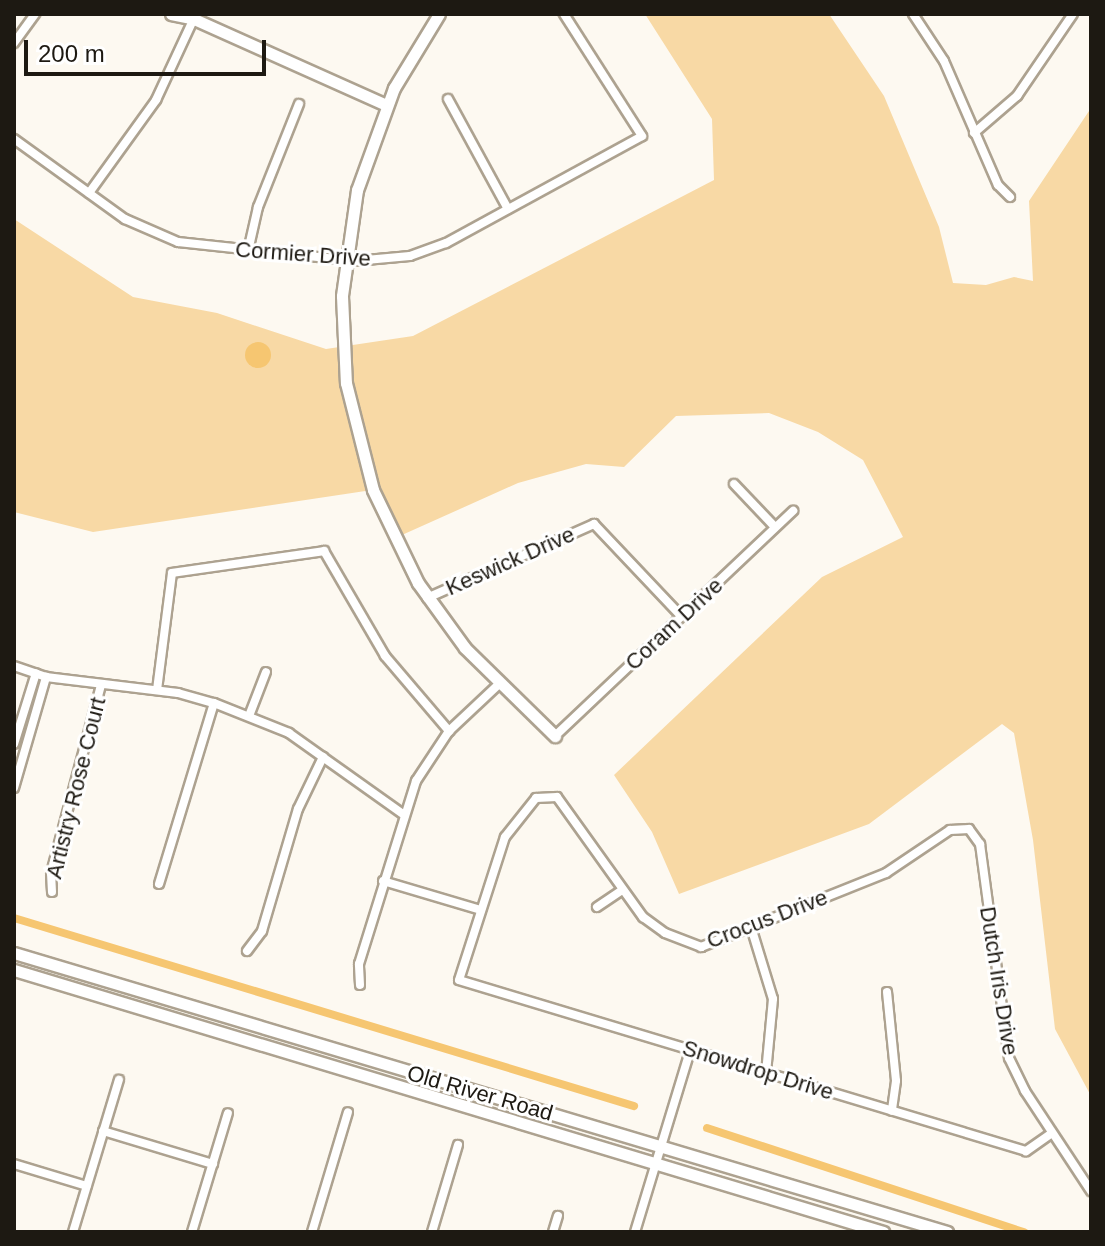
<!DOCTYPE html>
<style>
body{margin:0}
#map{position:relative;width:1105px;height:1246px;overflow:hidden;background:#fdf9f1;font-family:Helvetica,sans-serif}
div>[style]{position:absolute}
.green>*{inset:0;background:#f8d9a5}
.water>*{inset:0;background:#f6c671}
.round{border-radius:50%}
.canal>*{height:8px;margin:-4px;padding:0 4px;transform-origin:4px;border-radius:4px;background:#f6c671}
.roads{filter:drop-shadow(2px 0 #ada290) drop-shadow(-2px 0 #ada290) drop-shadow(0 2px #ada290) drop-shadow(0 -2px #ada290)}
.street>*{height:8px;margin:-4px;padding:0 4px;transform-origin:4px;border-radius:4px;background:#fff}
.secondary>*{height:11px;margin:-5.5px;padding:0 5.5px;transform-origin:5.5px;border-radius:5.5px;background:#fff}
span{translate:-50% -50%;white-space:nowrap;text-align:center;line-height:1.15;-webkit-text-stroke:6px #fff;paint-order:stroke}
.street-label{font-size:22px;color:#1d1912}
.frame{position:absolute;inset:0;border:16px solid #1d1912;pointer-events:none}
.scale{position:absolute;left:24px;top:40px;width:242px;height:36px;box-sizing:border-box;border:4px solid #1d1912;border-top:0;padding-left:10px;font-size:24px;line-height:28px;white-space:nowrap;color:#1d1912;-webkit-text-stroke:6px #fff;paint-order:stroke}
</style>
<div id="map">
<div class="green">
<div style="clip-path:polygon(645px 14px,829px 14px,884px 96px,939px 227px,953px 283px,986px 285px,1014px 277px,1033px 281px,1029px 201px,1091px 108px,1091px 1096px,1055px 1029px,1033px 840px,1014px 733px,1002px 724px,869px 824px,679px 894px,652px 832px,614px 775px,822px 577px,903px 537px,863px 460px,818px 432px,769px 413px,676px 416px,624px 467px,586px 464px,518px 483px,393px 539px,372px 490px,93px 532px,14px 512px,14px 219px,133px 297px,217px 313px,326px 349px,413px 336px,714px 180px,712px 119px)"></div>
</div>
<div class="water">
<div class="round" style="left:245px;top:342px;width:26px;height:26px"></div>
</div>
<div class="canal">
<div style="left:14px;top:918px;width:648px;rotate:16.87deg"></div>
<div style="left:707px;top:1128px;width:334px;rotate:18.2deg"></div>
</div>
<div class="roads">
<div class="street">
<div style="left:913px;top:14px;width:56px;rotate:56.6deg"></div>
<div style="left:944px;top:61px;width:135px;rotate:66.5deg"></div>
<div style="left:998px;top:185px;width:17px;rotate:45deg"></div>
<div style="left:14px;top:43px;width:36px;rotate:-54deg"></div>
<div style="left:448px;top:99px;width:125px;rotate:61.4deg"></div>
<div style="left:974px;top:133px;width:57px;rotate:-40.7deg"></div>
<div style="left:1017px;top:96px;width:99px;rotate:-55.7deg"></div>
<div style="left:14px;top:139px;width:137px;rotate:35.8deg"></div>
<div style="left:125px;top:219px;width:58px;rotate:23.5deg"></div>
<div style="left:178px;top:242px;width:178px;rotate:6.1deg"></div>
<div style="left:355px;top:261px;width:55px;rotate:-5.2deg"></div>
<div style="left:410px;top:256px;width:38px;rotate:-20deg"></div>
<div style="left:446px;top:243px;width:223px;rotate:-28.6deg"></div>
<div style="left:642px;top:136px;width:145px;rotate:-122.6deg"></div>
<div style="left:89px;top:193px;width:115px;rotate:-54.2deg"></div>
<div style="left:156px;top:100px;width:93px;rotate:-65.1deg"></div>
<div style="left:248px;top:251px;width:45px;rotate:-77.2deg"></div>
<div style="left:258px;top:207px;width:111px;rotate:-68.3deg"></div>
<div style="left:734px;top:484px;width:59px;rotate:46.4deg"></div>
<div style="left:427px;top:598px;width:183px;rotate:-23.9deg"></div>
<div style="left:594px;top:524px;width:127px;rotate:46.6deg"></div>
<div style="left:14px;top:666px;width:34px;rotate:19deg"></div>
<div style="left:46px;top:677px;width:133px;rotate:6.9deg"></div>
<div style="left:178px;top:693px;width:37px;rotate:16deg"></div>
<div style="left:214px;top:703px;width:81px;rotate:21.8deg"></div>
<div style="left:289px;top:733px;width:140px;rotate:35.4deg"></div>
<div style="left:157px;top:690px;width:118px;rotate:-82.7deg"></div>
<div style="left:172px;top:573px;width:154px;rotate:-8.2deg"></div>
<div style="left:324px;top:551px;width:121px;rotate:59.8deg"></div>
<div style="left:385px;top:656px;width:99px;rotate:49.5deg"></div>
<div style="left:249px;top:716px;width:47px;rotate:-68.9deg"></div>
<div style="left:555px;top:736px;width:328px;rotate:-43.4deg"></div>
<div style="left:14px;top:744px;width:74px;rotate:-72.8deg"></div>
<div style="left:14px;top:788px;width:116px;rotate:-73.9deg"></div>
<div style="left:383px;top:881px;width:102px;rotate:16.5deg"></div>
<div style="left:159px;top:884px;width:189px;rotate:-73.1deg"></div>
<div style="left:52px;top:892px;width:19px;rotate:-93deg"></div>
<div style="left:51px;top:873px;width:195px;rotate:-75.1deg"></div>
<div style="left:597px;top:907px;width:30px;rotate:-34deg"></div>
<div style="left:751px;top:927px;width:75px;rotate:73deg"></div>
<div style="left:773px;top:999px;width:74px;rotate:95.4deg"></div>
<div style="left:247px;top:951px;width:25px;rotate:-53deg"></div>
<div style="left:262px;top:931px;width:127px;rotate:-73.6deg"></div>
<div style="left:298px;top:809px;width:58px;rotate:-64.3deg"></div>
<div style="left:360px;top:985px;width:21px;rotate:-93deg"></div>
<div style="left:359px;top:964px;width:192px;rotate:-72.7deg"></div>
<div style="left:416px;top:781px;width:60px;rotate:-56.6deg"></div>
<div style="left:449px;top:731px;width:69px;rotate:-43.2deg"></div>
<div style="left:887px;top:992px;width:89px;rotate:84.2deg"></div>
<div style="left:896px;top:1081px;width:30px;rotate:98deg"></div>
<div style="left:103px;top:1131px;width:115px;rotate:16.7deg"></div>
<div style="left:1052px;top:1133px;width:32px;rotate:145deg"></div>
<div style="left:1026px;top:1151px;width:592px;rotate:-163.22deg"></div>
<div style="left:459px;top:980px;width:150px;rotate:-72.2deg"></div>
<div style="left:505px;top:837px;width:50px;rotate:-51.5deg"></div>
<div style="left:536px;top:798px;width:21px;rotate:-3deg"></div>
<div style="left:557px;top:797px;width:148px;rotate:54.4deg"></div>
<div style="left:643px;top:917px;width:27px;rotate:36deg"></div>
<div style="left:665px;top:933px;width:39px;rotate:21deg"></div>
<div style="left:701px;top:947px;width:199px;rotate:-21.8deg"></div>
<div style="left:886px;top:873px;width:77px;rotate:-33.9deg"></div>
<div style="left:950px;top:830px;width:19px;rotate:-3deg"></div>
<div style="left:969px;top:829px;width:19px;rotate:54deg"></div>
<div style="left:980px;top:844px;width:216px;rotate:82.3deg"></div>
<div style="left:1009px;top:1058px;width:37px;rotate:64deg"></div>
<div style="left:1025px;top:1091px;width:120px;rotate:56.6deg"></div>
<div style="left:14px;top:1164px;width:76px;rotate:16.8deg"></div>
<div style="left:73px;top:1232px;width:159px;rotate:-73.2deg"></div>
<div style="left:192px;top:1232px;width:124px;rotate:-73.2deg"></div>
<div style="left:312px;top:1232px;width:125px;rotate:-73.3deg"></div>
<div style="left:432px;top:1232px;width:91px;rotate:-73.4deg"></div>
<div style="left:553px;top:1232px;width:17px;rotate:-73deg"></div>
<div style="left:635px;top:1232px;width:192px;rotate:-73.1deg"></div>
</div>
<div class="secondary">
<div style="left:171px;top:14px;width:24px;rotate:12deg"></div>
<div style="left:194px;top:19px;width:210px;rotate:24.1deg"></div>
<div style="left:439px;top:14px;width:87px;rotate:121.3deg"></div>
<div style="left:394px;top:88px;width:109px;rotate:109.9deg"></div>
<div style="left:357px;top:190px;width:107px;rotate:98.1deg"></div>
<div style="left:342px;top:296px;width:87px;rotate:87.4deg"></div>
<div style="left:346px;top:383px;width:110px;rotate:75.8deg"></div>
<div style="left:373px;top:490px;width:103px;rotate:64.2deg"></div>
<div style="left:418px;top:583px;width:80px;rotate:54.1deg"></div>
<div style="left:465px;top:648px;width:126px;rotate:44.4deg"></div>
<div style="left:14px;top:953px;width:974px;rotate:16.65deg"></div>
<div style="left:14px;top:970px;width:908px;rotate:16.78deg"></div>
</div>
</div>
<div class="street-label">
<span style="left:303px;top:254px;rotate:4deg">Cormier Drive</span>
<span style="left:510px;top:561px;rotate:-24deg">Keswick Drive</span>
<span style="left:674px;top:624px;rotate:-43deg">Coram Drive</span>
<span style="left:76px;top:788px;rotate:-76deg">Artistry Rose Court</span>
<span style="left:767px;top:919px;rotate:-21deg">Crocus Drive</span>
<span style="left:999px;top:981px;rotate:81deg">Dutch Iris Drive</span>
<span style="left:758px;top:1070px;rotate:17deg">Snowdrop Drive</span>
<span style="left:480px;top:1093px;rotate:16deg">Old River Road</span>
</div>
<div class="frame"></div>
<div class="scale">200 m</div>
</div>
